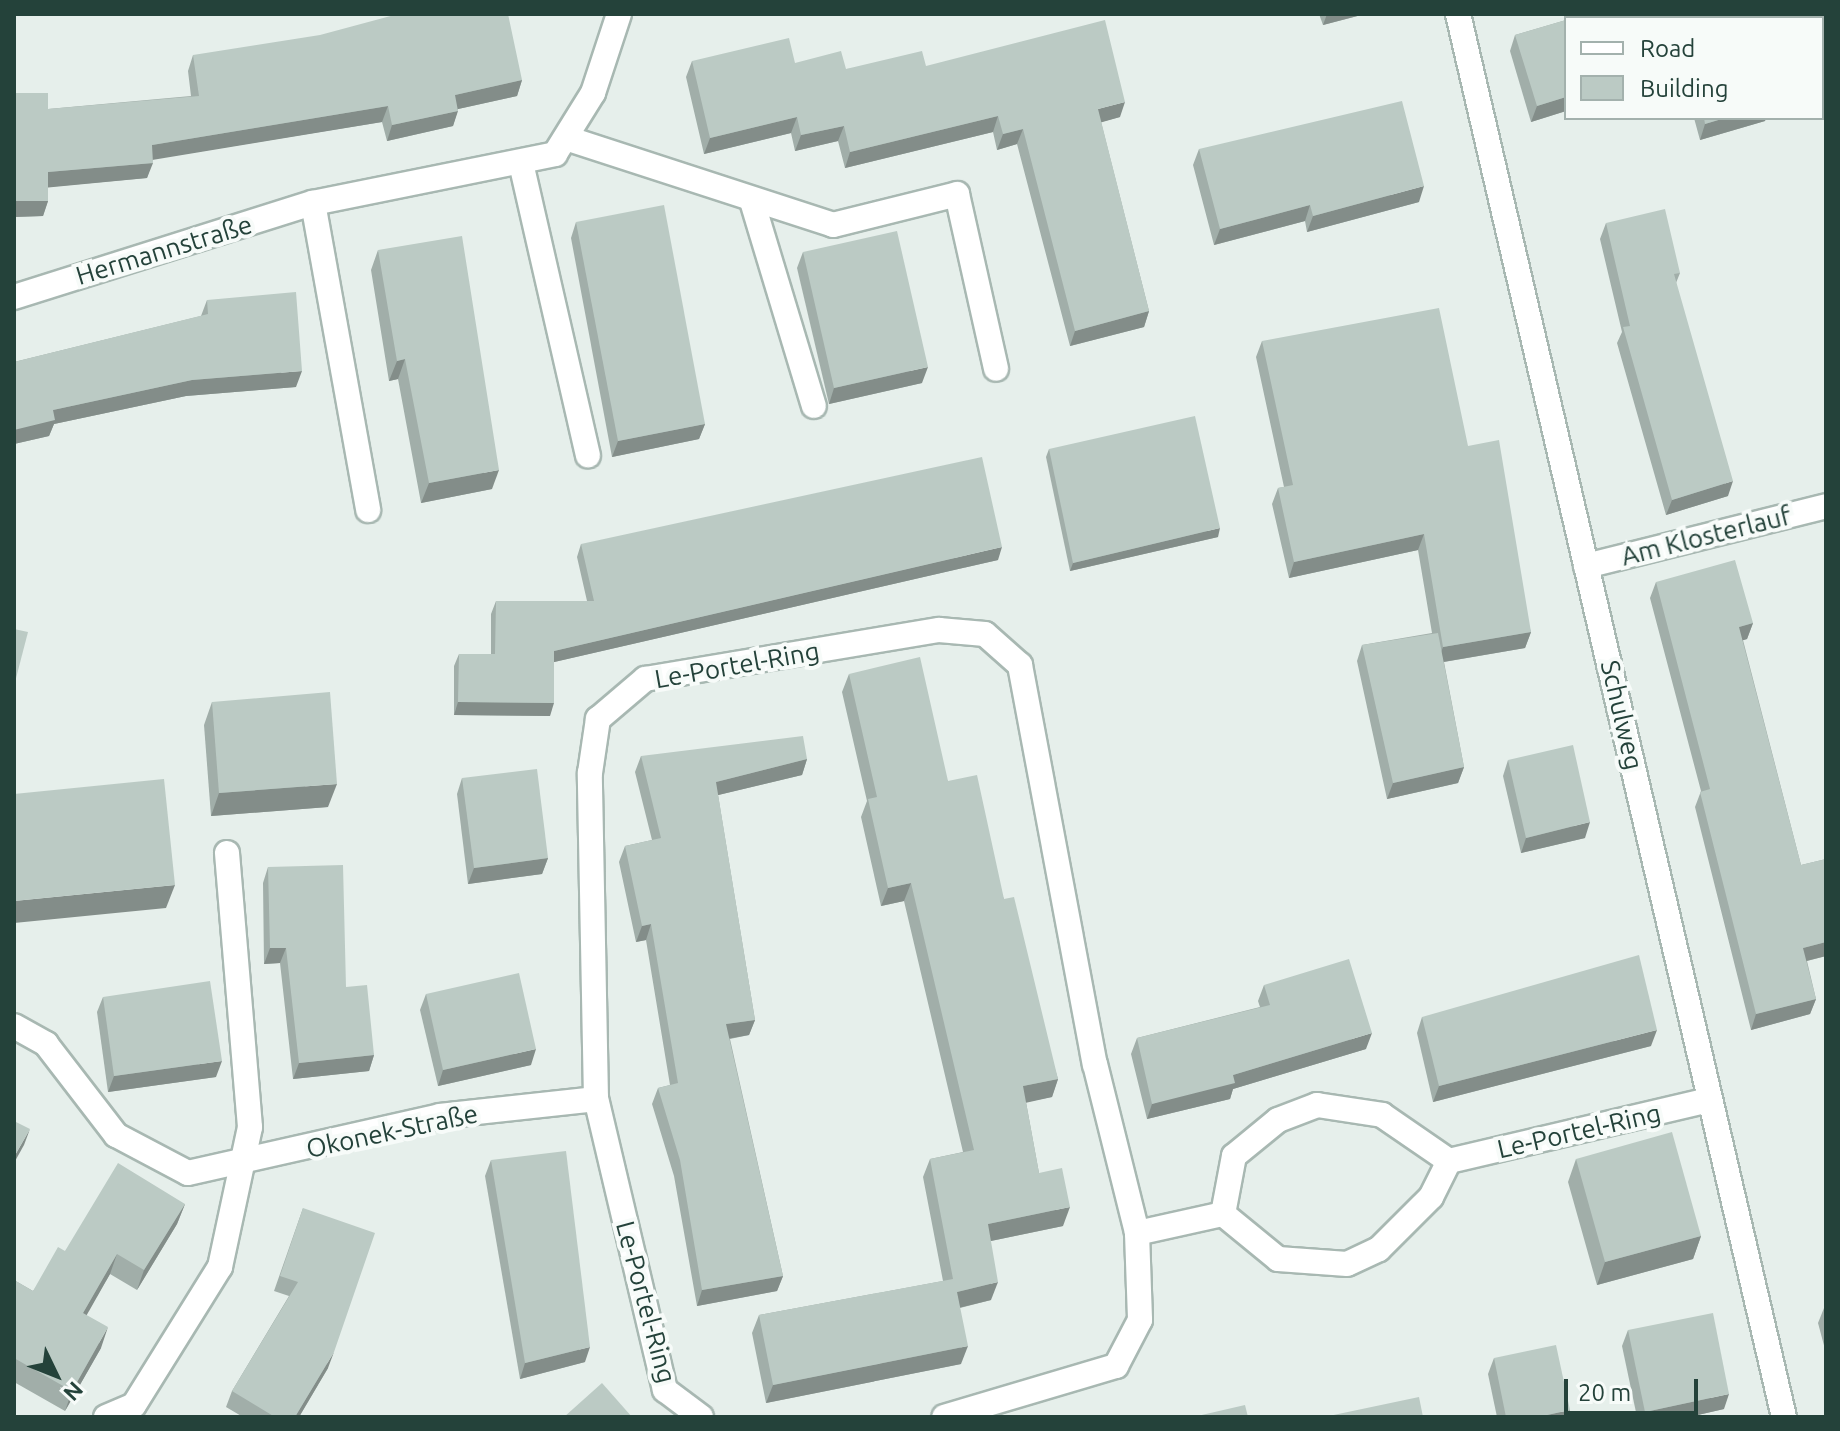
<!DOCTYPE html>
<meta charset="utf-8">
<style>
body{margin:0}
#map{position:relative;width:1840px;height:1431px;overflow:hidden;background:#e6efeb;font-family:Ubuntu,sans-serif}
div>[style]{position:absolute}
.roads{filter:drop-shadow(2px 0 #a8b8b2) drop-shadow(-2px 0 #a8b8b2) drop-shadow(0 2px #a8b8b2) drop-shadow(0 -2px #a8b8b2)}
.minor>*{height:24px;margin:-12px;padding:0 12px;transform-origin:12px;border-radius:12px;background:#fff}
.wall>*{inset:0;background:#a1aea9}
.shaded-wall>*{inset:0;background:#838d89}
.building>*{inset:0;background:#bbcac4}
span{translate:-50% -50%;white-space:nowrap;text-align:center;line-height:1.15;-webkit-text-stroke:8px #f7fbf9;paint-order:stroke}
.street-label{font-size:26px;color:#24423a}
.frame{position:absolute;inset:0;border:16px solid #24423a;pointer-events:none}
.legend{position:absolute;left:1564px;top:16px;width:260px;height:104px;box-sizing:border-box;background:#f7fbf9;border:2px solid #a3b1ad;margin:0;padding:10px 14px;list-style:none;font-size:24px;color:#24423a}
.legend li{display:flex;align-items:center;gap:16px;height:40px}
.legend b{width:40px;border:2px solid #a3b1ad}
.north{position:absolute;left:16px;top:1335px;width:80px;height:80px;-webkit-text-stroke:6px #f7fbf9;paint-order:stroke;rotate:133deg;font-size:22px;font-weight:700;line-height:32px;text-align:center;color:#24423a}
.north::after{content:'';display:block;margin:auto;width:28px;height:36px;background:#24423a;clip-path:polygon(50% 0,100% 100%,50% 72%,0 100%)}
.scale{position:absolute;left:1564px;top:1379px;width:134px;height:36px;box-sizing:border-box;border:4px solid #24423a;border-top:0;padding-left:10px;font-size:24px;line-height:28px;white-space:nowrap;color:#24423a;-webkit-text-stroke:6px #f7fbf9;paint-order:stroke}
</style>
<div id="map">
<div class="roads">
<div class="minor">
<div style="left:1458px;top:14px;width:1440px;rotate:76.92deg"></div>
<div style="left:569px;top:139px;width:278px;rotate:18deg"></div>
<div style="left:833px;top:225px;width:128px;rotate:-14deg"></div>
<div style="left:957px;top:194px;width:179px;rotate:77.4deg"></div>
<div style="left:521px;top:163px;width:300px;rotate:77.1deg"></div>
<div style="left:752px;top:201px;width:214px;rotate:73.2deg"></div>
<div style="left:313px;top:203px;width:312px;rotate:79.8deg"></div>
<div style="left:14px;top:297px;width:313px;rotate:-17.5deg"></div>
<div style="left:313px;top:203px;width:247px;rotate:-11.4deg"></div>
<div style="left:555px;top:154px;width:72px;rotate:-58.1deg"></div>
<div style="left:593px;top:93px;width:83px;rotate:-71.8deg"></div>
<div style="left:1586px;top:566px;width:247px;rotate:-14deg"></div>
<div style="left:14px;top:1026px;width:37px;rotate:29deg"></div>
<div style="left:46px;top:1044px;width:115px;rotate:52.4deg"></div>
<div style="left:116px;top:1135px;width:81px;rotate:27.8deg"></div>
<div style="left:188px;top:1173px;width:258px;rotate:-12.7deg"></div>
<div style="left:440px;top:1116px;width:157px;rotate:-6.2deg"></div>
<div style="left:1317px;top:1105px;width:66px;rotate:8.7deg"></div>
<div style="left:1382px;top:1115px;width:81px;rotate:34.5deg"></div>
<div style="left:1449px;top:1161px;width:40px;rotate:116.6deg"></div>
<div style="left:1431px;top:1197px;width:74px;rotate:135deg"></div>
<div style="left:1379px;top:1249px;width:35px;rotate:155deg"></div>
<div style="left:1347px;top:1264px;width:69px;rotate:-175.9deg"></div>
<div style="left:1278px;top:1259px;width:71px;rotate:-140.7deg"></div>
<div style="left:1223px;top:1214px;width:59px;rotate:-79.3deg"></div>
<div style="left:1234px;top:1156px;width:57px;rotate:-39.3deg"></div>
<div style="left:1278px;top:1120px;width:42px;rotate:-21deg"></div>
<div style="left:1449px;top:1161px;width:267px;rotate:-13.2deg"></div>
<div style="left:1137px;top:1233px;width:88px;rotate:-12.5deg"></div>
<div style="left:106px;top:1417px;width:30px;rotate:-23deg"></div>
<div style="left:134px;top:1405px;width:163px;rotate:-58.1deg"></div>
<div style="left:220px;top:1267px;width:143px;rotate:-77.9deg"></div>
<div style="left:250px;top:1127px;width:275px;rotate:-94.8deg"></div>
<div style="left:701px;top:1417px;width:45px;rotate:-143.1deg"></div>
<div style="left:665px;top:1390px;width:299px;rotate:-103.3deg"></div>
<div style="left:596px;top:1099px;width:326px;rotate:-91.1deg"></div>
<div style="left:590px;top:773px;width:55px;rotate:-81.6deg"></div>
<div style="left:598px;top:719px;width:62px;rotate:-40.4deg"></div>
<div style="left:645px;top:679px;width:298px;rotate:-9.5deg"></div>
<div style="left:939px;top:630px;width:46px;rotate:5deg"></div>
<div style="left:985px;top:634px;width:47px;rotate:41.5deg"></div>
<div style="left:1020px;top:665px;width:406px;rotate:79.4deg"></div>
<div style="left:1095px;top:1064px;width:174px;rotate:76deg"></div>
<div style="left:1137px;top:1233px;width:87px;rotate:88deg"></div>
<div style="left:1140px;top:1320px;width:52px;rotate:117.6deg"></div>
<div style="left:1116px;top:1366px;width:179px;rotate:163.5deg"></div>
</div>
</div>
<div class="wall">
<div style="clip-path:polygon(1319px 14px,1365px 14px,1323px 25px)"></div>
<div style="clip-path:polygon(1818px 14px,1826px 14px,1826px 40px,1822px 27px,1822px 18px,1819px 18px)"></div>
<div style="clip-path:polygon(1566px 20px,1566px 111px,1531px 122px,1510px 51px,1515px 35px)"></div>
<div style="clip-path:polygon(193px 55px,522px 80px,517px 96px,458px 109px,453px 126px,387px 141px,382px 122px,153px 159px,147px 178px,48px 187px,48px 201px,43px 216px,14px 217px,14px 93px,48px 109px,191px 96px,188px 71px)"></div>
<div style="clip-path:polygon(692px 61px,795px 63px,846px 69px,926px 66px,1120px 117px,1101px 122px,1149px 311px,1144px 327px,1070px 346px,1017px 144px,997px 150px,993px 132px,845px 168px,838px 141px,795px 151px,791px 133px,704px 154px,686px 77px)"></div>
<div style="clip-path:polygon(1694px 118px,1766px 118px,1765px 121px,1700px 140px)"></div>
<div style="clip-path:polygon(1199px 149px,1419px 202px,1307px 232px,1305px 221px,1214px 245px,1193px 165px)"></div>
<div style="clip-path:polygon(576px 222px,705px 424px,699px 439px,612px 457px,571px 238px)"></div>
<div style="clip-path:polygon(1606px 223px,1680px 273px,1676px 283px,1728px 496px,1666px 515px,1617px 343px,1622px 332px,1600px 239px)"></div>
<div style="clip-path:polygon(378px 250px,492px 489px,421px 503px,398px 379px,389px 381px,371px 270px)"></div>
<div style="clip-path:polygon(803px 252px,922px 383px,829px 404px,797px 268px)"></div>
<div style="clip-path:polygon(207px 300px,296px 387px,186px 396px,54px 424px,49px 436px,14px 444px,14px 362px,201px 316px)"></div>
<div style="clip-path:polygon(1262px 341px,1468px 446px,1531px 632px,1525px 648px,1444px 662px,1464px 767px,1458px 783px,1387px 799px,1357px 661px,1362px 645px,1432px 633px,1418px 550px,1289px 578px,1272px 504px,1278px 488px,1284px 487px,1256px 357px)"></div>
<div style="clip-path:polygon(1049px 449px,1218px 537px,1070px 571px,1046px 457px)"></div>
<div style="clip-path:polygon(581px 544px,998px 560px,554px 662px,550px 716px,454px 715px,454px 666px,459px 654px,491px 654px,491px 614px,496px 601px,587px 601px,577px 557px)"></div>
<div style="clip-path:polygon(1656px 582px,1753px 623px,1747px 639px,1743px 640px,1801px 865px,1826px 859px,1826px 956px,1807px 961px,1816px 999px,1810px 1014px,1751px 1030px,1695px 807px,1701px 791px,1650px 598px)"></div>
<div style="clip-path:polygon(849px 674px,948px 781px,1004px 899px,1058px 1079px,1052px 1097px,1026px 1102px,1039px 1173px,1063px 1226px,991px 1241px,991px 1300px,960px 1308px,961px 1364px,766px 1403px,752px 1333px,759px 1315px,943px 1281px,923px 1177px,930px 1159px,963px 1152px,904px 901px,881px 906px,861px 817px,867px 801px,842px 692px)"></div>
<div style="clip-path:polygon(212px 702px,328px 807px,211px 816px,204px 725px)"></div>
<div style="clip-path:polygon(641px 756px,807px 759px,802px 775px,718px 795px,755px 1020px,749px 1035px,730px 1039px,783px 1276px,777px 1291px,697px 1306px,674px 1176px,652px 1104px,658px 1088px,670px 1085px,646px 940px,636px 942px,619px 862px,625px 846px,652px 840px,635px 772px)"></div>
<div style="clip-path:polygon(1508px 760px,1585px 838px,1521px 853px,1503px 776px)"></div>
<div style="clip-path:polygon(462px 778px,548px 858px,542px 874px,468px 884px,457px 794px)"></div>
<div style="clip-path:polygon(268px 867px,346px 987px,374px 1055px,369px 1071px,293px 1079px,280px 963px,264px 964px,263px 883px)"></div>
<div style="clip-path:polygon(1264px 985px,1366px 1049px,1233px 1089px,1230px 1099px,1147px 1119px,1131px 1054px,1137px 1038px,1260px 1007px,1258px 1001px)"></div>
<div style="clip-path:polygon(426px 994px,531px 1065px,438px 1086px,420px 1010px)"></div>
<div style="clip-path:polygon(103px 997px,216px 1077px,108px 1092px,97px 1012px)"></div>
<div style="clip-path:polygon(1422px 1017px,1651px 1046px,1433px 1102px,1417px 1033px)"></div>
<div style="clip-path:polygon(1576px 1159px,1701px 1236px,1693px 1259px,1597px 1285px,1568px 1182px)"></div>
<div style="clip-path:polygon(491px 1160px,585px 1362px,520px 1379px,485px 1176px)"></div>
<div style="clip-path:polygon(185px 1204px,177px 1224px,137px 1290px,110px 1274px,86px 1315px,101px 1348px,65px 1411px,14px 1382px,14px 1280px,33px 1291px,65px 1251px)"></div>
<div style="clip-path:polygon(303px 1208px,328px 1368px,299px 1417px,243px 1417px,226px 1407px,232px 1391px,289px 1296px,274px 1291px)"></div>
<div style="clip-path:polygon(1826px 1307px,1826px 1353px,1818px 1323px,1824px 1308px)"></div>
<div style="clip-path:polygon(1628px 1330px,1724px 1409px,1689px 1417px,1637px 1417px,1622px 1346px)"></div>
<div style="clip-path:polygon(1494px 1358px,1567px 1417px,1497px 1417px,1488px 1374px)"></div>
</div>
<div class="shaded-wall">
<div style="clip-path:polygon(1327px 14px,1365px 14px,1323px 25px)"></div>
<div style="clip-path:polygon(522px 80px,517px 96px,449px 111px,455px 95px)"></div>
<div style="clip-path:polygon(1566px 97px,1566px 111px,1531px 122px,1537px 106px)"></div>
<div style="clip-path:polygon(1125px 102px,1120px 117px,1092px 125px,1098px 109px)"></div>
<div style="clip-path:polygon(388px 106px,382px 122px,146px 161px,152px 145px)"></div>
<div style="clip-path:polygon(458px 111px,453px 126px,387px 141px,392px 125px)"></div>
<div style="clip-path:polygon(998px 116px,993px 132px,845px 168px,850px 152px)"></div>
<div style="clip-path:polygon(797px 117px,791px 133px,704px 154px,710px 138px)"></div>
<div style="clip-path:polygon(1725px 118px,1766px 118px,1765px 121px,1700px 140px,1705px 124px)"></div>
<div style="clip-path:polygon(844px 126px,838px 141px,795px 151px,801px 135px)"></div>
<div style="clip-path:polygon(1023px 129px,1017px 144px,997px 150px,1003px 134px)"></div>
<div style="clip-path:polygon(153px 163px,147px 178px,43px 188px,48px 172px)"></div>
<div style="clip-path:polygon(1424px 186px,1419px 202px,1307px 232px,1313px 216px)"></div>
<div style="clip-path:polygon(14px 201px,48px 201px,43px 216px,14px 217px)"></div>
<div style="clip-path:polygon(1310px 205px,1305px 221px,1214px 245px,1220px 229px)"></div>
<div style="clip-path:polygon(1149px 311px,1144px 327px,1070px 346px,1075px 331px)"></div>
<div style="clip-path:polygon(405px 359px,398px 379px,389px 381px,397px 361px)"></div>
<div style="clip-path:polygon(928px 367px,922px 383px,829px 404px,834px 388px)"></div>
<div style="clip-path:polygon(302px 371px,296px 387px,186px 396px,54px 424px,49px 436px,14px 444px,14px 430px,53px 410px,192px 380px)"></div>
<div style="clip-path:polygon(705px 424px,699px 439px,612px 457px,618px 441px)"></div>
<div style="clip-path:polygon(499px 470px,492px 489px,421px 503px,429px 483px)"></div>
<div style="clip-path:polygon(1733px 481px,1728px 496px,1666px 515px,1672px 500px)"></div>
<div style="clip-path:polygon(1220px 528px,1218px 537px,1070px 571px,1073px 563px)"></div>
<div style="clip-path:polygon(1424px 534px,1418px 550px,1289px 578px,1294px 562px)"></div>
<div style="clip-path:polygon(1002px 547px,998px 560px,550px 663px,554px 651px)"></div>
<div style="clip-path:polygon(1753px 623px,1747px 639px,1734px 643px,1739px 627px)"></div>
<div style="clip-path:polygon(1531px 632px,1525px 648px,1437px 663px,1443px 647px)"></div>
<div style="clip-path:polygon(458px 702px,554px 703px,550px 716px,454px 715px)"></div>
<div style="clip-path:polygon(807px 759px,802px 775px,710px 797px,716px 782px)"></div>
<div style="clip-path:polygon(1464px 767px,1458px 783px,1387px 799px,1393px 783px)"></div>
<div style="clip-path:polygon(337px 784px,328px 807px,211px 816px,219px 793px)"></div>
<div style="clip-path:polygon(1590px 822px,1585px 838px,1521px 853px,1526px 838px)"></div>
<div style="clip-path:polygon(548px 858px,542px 874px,468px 884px,474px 868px)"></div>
<div style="clip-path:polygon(911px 883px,904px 901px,881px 906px,888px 888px)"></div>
<div style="clip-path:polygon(175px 885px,166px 908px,14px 923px,14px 901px)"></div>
<div style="clip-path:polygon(651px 924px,646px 940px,636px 942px,642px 926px)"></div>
<div style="clip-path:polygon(1826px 942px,1826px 956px,1798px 963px,1803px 948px)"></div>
<div style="clip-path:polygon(270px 948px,286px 948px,280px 963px,264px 964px)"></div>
<div style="clip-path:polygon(1816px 999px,1810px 1014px,1751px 1030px,1756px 1014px)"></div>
<div style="clip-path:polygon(755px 1020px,749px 1035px,721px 1040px,726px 1024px)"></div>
<div style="clip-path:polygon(1657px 1030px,1651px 1046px,1433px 1102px,1439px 1086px)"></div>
<div style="clip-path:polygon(1372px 1033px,1366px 1049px,1233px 1089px,1230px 1099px,1147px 1119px,1152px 1104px,1233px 1075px)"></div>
<div style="clip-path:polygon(536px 1049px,531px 1065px,438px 1086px,443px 1070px)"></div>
<div style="clip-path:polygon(374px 1055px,369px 1071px,293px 1079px,299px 1063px)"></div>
<div style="clip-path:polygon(222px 1061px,216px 1077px,108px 1092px,114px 1076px)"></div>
<div style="clip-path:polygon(1058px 1079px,1052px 1097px,1016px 1105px,1023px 1086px)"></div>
<div style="clip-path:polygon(30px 1129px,24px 1145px,14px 1163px,14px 1157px)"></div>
<div style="clip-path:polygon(185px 1204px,177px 1224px,137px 1290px,144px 1270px)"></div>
<div style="clip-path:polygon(1070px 1207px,1063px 1226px,981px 1243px,988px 1224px)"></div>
<div style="clip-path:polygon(1701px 1236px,1693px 1259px,1597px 1285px,1605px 1262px)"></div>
<div style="clip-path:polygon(117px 1254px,110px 1274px,76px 1334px,83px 1313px)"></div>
<div style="clip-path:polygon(783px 1276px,777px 1291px,697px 1306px,702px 1290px)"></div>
<div style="clip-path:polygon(998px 1282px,991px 1300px,950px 1310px,957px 1292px)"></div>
<div style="clip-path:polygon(108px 1327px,101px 1348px,65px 1411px,72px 1391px)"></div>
<div style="clip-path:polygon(968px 1346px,961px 1364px,766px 1403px,773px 1385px)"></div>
<div style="clip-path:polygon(590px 1347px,585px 1362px,520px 1379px,525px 1363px)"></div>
<div style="clip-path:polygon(334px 1352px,328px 1368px,299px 1417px,295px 1417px)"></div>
<div style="clip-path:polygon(1729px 1394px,1724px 1409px,1689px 1417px,1643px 1417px,1645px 1412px)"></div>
<div style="clip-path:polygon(1570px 1410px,1567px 1417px,1538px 1417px)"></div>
</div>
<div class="building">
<div style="clip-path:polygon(398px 14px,508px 14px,522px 80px,455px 95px,458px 111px,392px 125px,388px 106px,152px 145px,153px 163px,48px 172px,48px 201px,14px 201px,14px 93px,48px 93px,48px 109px,199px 96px,193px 55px,320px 35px)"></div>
<div style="clip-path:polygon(1588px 14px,1608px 14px,1610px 18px,1574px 18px)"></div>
<div style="clip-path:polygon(1105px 20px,1125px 102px,1098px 109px,1149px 311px,1075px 331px,1023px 129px,1003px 134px,998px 116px,850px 152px,844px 126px,801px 135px,797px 117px,710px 138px,692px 61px,789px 38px,795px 63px,841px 51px,846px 69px,922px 51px,926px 66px)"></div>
<div style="clip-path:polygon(1566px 20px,1566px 97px,1537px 106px,1515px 35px)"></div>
<div style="clip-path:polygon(1402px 101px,1424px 186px,1313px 216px,1310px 205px,1220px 229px,1199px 149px)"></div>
<div style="clip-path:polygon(1704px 118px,1725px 118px,1705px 124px)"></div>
<div style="clip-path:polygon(664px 205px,705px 424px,618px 441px,576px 222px)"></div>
<div style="clip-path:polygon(1665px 209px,1680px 273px,1674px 274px,1733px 481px,1672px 500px,1623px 327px,1630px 326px,1606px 223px)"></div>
<div style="clip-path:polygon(897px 231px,928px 367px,834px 388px,803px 252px)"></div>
<div style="clip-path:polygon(462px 236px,499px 470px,429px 483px,405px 359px,397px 361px,378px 250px)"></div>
<div style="clip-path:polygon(296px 292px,302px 371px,192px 380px,53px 410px,55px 420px,14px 430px,14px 362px,208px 314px,207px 300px)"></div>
<div style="clip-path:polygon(1439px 308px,1468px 446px,1499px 440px,1531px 632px,1443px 647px,1424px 534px,1294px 562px,1278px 488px,1293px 485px,1262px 341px)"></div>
<div style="clip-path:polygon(1195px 416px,1220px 528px,1073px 563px,1049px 449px)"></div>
<div style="clip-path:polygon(982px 457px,1002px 547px,554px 651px,554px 703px,458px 702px,459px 654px,495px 654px,496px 601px,594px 601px,581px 544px)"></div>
<div style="clip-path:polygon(1735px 560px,1753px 623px,1739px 627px,1801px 865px,1826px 859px,1826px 942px,1803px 948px,1816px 999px,1756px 1014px,1700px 792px,1710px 789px,1656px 582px)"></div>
<div style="clip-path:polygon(14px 629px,28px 632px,14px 686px)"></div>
<div style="clip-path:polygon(1438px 633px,1464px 767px,1393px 783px,1362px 645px)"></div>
<div style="clip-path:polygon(920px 657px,948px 781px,977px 775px,1004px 899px,1014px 897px,1058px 1079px,1023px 1086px,1039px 1173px,1062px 1168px,1070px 1207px,988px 1224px,998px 1282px,957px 1292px,968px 1346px,773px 1385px,759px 1315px,953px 1279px,930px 1159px,974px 1150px,911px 883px,888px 888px,868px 799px,877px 797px,849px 674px)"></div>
<div style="clip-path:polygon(330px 692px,337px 784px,219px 793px,212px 702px)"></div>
<div style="clip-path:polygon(803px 736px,807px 759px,716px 782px,755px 1020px,726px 1024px,783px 1276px,702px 1290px,680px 1160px,658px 1088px,678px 1083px,651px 924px,642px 926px,625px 846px,661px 838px,641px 756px)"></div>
<div style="clip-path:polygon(1573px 745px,1590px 822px,1526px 838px,1508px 760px)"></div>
<div style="clip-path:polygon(537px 769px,548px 858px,474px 868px,462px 778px)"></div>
<div style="clip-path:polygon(164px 779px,175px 885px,14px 901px,14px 794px)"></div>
<div style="clip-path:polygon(343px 865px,346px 987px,367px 985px,374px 1055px,299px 1063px,286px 948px,270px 948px,268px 867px)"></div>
<div style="clip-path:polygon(1639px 955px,1657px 1030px,1439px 1086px,1422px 1017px)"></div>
<div style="clip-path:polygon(1349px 959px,1372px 1033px,1233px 1075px,1235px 1083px,1152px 1104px,1137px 1038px,1270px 1005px,1264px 985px)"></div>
<div style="clip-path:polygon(519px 973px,536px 1049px,443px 1070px,426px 994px)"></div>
<div style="clip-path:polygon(210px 981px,222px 1061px,114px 1076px,103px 997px)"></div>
<div style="clip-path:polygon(14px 1121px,30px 1129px,14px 1157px)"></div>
<div style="clip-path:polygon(1672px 1132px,1701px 1236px,1605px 1262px,1576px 1159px)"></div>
<div style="clip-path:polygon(566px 1151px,590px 1347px,525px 1363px,491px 1160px)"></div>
<div style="clip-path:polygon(118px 1163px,185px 1204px,144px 1270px,117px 1254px,83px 1313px,108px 1327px,72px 1391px,14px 1358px,14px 1280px,33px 1291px,58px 1247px,65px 1251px)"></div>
<div style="clip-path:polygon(303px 1208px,375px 1233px,334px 1352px,295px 1417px,275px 1417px,232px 1391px,298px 1282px,280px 1276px)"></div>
<div style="clip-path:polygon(1713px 1313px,1729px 1394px,1645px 1412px,1628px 1330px)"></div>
<div style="clip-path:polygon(1556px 1345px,1570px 1410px,1538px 1417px,1506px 1417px,1494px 1358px)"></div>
<div style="clip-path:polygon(602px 1383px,632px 1417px,564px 1417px)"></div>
<div style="clip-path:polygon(1419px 1397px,1423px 1417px,1324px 1417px)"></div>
<div style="clip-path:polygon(1245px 1405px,1248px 1417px,1193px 1417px)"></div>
</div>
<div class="street-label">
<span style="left:164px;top:250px;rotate:-17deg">Hermannstraße</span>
<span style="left:1706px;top:536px;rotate:-14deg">Am Klosterlauf</span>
<span style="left:737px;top:665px;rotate:-10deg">Le-Portel-Ring</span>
<span style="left:1622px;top:715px;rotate:77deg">Schulweg</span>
<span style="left:392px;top:1131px;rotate:-12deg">Okonek-Straße</span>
<span style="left:1579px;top:1131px;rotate:-13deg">Le-Portel-Ring</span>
<span style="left:646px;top:1302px;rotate:75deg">Le-Portel-Ring</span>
</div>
<div class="frame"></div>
<ul class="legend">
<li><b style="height:10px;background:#fff"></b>Road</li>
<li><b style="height:22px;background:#bbcac4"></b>Building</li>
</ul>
<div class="north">N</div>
<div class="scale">20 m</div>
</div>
